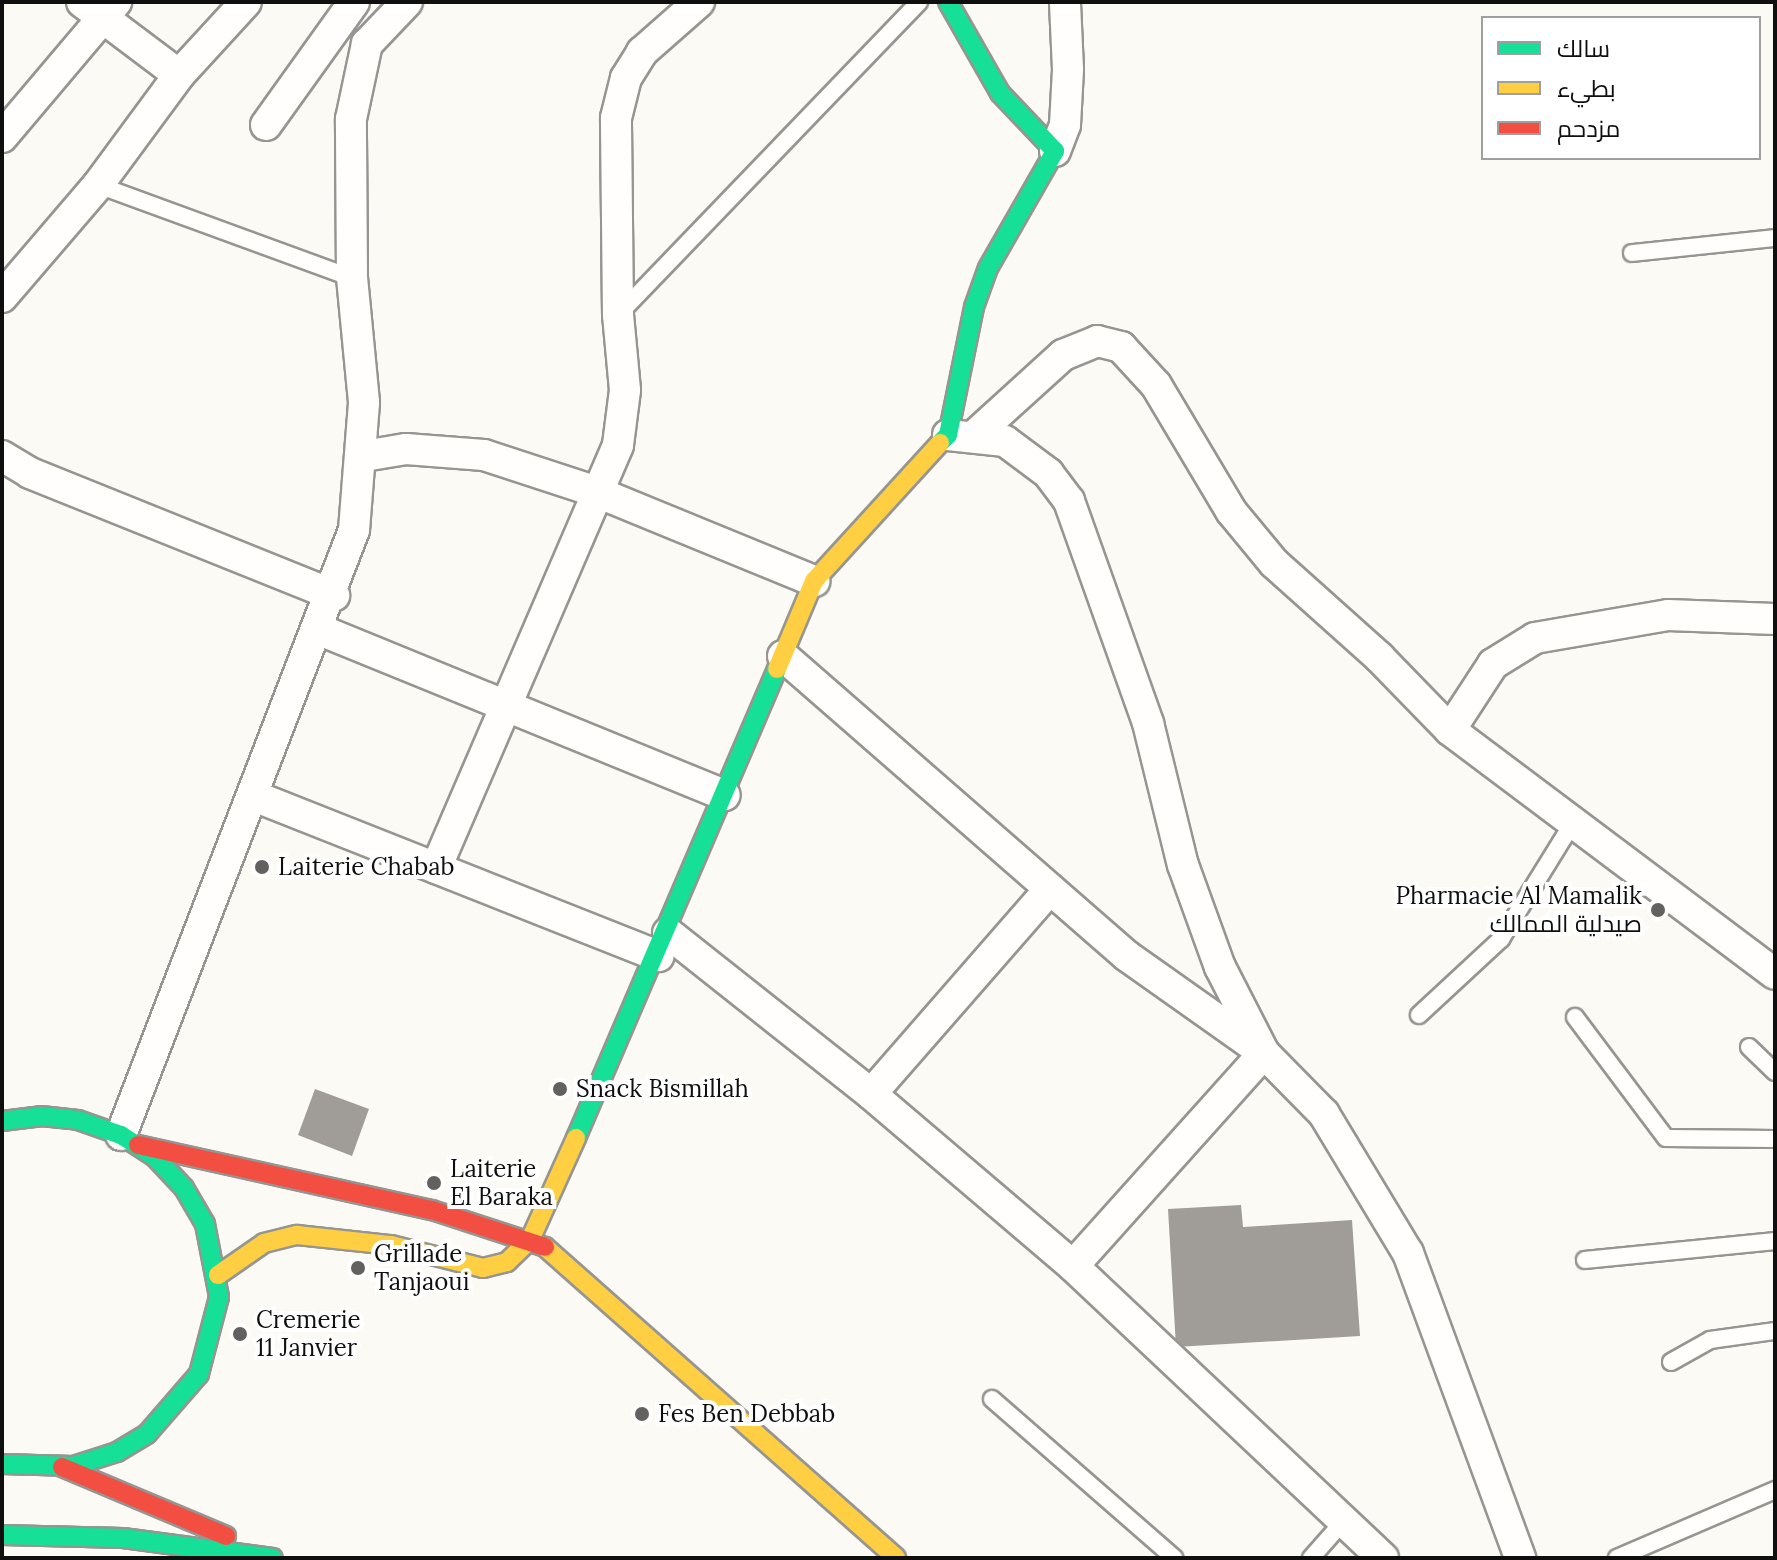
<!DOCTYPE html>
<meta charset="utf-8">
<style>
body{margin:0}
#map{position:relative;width:1777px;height:1560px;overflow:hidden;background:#fcfaf4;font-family:Lora,Cairo,serif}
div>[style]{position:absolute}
.building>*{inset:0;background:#a09d99}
.roads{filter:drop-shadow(2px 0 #969592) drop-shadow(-2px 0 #969592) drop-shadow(0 2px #969592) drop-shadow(0 -2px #969592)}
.lane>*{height:16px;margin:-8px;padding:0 8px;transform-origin:8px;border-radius:8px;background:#fffefd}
.street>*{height:30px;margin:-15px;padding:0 15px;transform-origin:15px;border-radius:15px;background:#fffefd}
.fast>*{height:18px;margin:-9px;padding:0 9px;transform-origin:9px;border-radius:9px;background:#16e098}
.slow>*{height:18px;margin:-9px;padding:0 9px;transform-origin:9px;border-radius:9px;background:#ffcf43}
.jam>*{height:18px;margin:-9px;padding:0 9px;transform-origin:9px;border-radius:9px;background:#f24e42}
.dots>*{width:22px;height:22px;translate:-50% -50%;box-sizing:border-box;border:4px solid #fff;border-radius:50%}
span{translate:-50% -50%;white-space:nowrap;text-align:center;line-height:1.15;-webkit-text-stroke:8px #fff;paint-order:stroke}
.poi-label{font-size:24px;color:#0f0f0f}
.left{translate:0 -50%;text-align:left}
.right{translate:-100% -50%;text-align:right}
.frame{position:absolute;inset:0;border:4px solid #0f0f0f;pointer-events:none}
.legend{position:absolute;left:1481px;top:16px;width:280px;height:144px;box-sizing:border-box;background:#fff;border:2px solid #9f9f9f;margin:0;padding:10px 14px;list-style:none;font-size:24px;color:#0f0f0f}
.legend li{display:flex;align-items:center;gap:16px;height:40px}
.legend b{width:40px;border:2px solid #9f9f9f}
</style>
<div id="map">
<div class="building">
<div style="clip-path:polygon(315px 1089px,369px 1109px,352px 1156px,298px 1135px)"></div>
<div style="clip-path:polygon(1241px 1205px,1243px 1227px,1352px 1220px,1360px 1336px,1176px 1347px,1168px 1209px)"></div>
</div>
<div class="roads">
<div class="lane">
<div style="left:98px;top:185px;width:270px;rotate:20.1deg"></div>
<div style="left:1632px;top:253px;width:144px;rotate:-6deg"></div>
<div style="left:618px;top:315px;width:434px;rotate:-46.1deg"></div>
<div style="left:1419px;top:1015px;width:112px;rotate:-42.8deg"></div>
<div style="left:1501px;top:939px;width:135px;rotate:-58.3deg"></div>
<div style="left:1575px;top:1017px;width:151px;rotate:53.1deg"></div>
<div style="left:1666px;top:1138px;width:109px;rotate:0.5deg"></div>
<div style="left:1749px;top:1047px;width:36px;rotate:44deg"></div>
<div style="left:1585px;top:1260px;width:191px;rotate:-5.7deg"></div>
<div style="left:1671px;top:1362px;width:45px;rotate:-29.4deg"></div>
<div style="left:1710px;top:1340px;width:66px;rotate:-7.9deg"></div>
<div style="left:992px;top:1399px;width:242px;rotate:41.1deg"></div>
<div style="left:1311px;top:1558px;width:47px;rotate:-48.5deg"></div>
<div style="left:1617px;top:1558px;width:172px;rotate:-23.3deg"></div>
</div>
<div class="street">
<div style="left:82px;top:2px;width:121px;rotate:37deg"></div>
<div style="left:266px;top:125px;width:151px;rotate:-54.4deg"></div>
<div style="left:2px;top:137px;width:177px;rotate:-49.8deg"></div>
<div style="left:1055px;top:151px;width:28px;rotate:-69deg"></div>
<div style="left:1065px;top:125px;width:56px;rotate:-86.9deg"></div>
<div style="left:1068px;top:69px;width:67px;rotate:-92.6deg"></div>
<div style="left:2px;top:297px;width:148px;rotate:-49.4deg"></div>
<div style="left:98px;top:185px;width:137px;rotate:-53.6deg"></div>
<div style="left:179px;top:75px;width:99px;rotate:-47.5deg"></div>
<div style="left:976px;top:434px;width:118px;rotate:-42.2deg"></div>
<div style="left:1063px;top:355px;width:37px;rotate:-22deg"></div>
<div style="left:1097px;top:341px;width:25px;rotate:14deg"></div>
<div style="left:1121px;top:347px;width:52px;rotate:47.4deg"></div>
<div style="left:1156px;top:385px;width:147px;rotate:59.2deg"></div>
<div style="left:1231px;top:511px;width:67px;rotate:50.4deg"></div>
<div style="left:1274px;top:563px;width:141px;rotate:41.8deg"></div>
<div style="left:1379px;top:657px;width:102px;rotate:45.8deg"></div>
<div style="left:1450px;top:730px;width:406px;rotate:36.9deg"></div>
<div style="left:948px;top:435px;width:57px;rotate:6deg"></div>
<div style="left:1005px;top:441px;width:54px;rotate:36.7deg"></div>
<div style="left:1048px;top:473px;width:35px;rotate:53deg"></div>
<div style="left:1069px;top:501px;width:236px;rotate:70.4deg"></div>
<div style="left:1148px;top:723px;width:146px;rotate:76.2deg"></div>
<div style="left:1183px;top:865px;width:109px;rotate:70.1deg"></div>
<div style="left:1220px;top:967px;width:97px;rotate:62.9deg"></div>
<div style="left:1264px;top:1053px;width:86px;rotate:45.5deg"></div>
<div style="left:1324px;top:1114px;width:162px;rotate:58.9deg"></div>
<div style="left:1408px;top:1253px;width:325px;rotate:69.8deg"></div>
<div style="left:2px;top:456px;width:33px;rotate:31deg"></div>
<div style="left:30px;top:473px;width:328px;rotate:21.9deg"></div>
<div style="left:364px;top:456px;width:43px;rotate:-9.5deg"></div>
<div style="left:406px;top:449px;width:78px;rotate:4.4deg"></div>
<div style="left:484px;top:455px;width:119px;rotate:18.1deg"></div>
<div style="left:597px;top:492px;width:235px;rotate:22.3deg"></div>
<div style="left:320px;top:630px;width:437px;rotate:22.2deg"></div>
<div style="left:783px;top:656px;width:456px;rotate:41.1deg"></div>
<div style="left:1127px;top:956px;width:168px;rotate:35.3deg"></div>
<div style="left:1264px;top:1053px;width:286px;rotate:131.9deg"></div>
<div style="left:1450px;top:730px;width:79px;rotate:-56.9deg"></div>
<div style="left:1493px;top:664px;width:49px;rotate:-31.8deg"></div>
<div style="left:1535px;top:638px;width:135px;rotate:-9.8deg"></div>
<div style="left:1668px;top:615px;width:107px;rotate:2.1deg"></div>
<div style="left:254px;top:796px;width:435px;rotate:21.6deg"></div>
<div style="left:436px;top:868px;width:460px;rotate:-66.7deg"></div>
<div style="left:618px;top:445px;width:55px;rotate:-82.7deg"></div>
<div style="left:625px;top:390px;width:75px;rotate:-95.3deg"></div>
<div style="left:618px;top:315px;width:197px;rotate:-90.6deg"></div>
<div style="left:616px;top:118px;width:41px;rotate:-76deg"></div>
<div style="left:626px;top:78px;width:31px;rotate:-58deg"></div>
<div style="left:642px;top:52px;width:76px;rotate:-41.3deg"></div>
<div style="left:668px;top:933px;width:259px;rotate:38.4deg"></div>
<div style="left:871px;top:1094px;width:265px;rotate:40.4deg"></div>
<div style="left:1073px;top:1266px;width:426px;rotate:43.3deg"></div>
<div style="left:871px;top:1094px;width:272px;rotate:-48.9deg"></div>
<div style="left:121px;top:1135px;width:648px;rotate:-68.94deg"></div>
<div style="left:354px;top:530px;width:128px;rotate:-85.5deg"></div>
<div style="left:364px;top:402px;width:125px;rotate:-95.5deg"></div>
<div style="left:352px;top:278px;width:159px;rotate:-90.4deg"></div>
<div style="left:351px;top:119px;width:77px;rotate:-78deg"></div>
<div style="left:367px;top:44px;width:58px;rotate:-46.4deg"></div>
</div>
<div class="fast">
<div style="left:940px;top:443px;width:11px;rotate:-45deg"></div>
<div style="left:948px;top:435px;width:131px;rotate:-78.5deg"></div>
<div style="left:974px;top:307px;width:41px;rotate:-70.3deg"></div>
<div style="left:988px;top:268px;width:135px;rotate:-60.2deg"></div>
<div style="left:1055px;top:151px;width:80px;rotate:-133.5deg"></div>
<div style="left:1000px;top:93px;width:105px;rotate:-119.7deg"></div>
<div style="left:2px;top:1121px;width:39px;rotate:-7deg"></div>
<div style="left:41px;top:1116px;width:37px;rotate:6deg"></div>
<div style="left:78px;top:1120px;width:46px;rotate:19.2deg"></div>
<div style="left:121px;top:1135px;width:40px;rotate:32.9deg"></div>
<div style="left:155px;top:1157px;width:42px;rotate:46.9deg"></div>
<div style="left:184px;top:1188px;width:42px;rotate:59.7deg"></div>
<div style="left:205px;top:1224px;width:74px;rotate:79.1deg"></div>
<div style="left:219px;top:1297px;width:80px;rotate:104.6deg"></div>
<div style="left:199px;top:1374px;width:79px;rotate:130.9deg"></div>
<div style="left:147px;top:1434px;width:35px;rotate:149deg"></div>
<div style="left:117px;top:1452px;width:46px;rotate:162.3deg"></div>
<div style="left:73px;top:1466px;width:71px;rotate:-178.4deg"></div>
<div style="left:576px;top:1138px;width:510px;rotate:-66.8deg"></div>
<div style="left:2px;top:1535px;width:121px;rotate:1.4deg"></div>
<div style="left:123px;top:1538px;width:151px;rotate:7.6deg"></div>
</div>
<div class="slow">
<div style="left:777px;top:669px;width:95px;rotate:-67.2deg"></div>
<div style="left:814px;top:581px;width:187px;rotate:-47.6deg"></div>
<div style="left:545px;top:1247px;width:469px;rotate:41.5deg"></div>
<div style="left:218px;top:1275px;width:56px;rotate:-34.8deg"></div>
<div style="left:264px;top:1243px;width:34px;rotate:-14deg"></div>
<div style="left:297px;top:1235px;width:95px;rotate:6.1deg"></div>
<div style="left:391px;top:1245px;width:95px;rotate:14deg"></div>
<div style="left:483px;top:1268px;width:25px;rotate:-14deg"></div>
<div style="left:507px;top:1262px;width:32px;rotate:-44deg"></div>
<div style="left:530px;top:1240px;width:112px;rotate:-65.7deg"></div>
</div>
<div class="jam">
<div style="left:138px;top:1145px;width:301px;rotate:12.5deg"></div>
<div style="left:432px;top:1210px;width:119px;rotate:18.1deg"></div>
<div style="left:62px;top:1467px;width:178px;rotate:22.8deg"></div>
</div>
</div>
<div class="dots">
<div style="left:262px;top:867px;background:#62615f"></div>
<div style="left:1658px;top:910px;background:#62615f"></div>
<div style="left:560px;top:1089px;background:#62615f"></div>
<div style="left:434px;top:1183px;background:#62615f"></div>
<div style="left:358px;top:1268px;background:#62615f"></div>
<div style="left:240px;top:1334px;background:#62615f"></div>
<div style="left:642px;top:1414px;background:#62615f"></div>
</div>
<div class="poi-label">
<span class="left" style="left:278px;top:867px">Laiterie Chabab</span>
<span class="right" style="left:1642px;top:910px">Pharmacie Al Mamalik<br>صيدلية الممالك</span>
<span class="left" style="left:576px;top:1089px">Snack Bismillah</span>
<span class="left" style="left:450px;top:1183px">Laiterie<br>El Baraka</span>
<span class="left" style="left:374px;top:1268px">Grillade<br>Tanjaoui</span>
<span class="left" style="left:256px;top:1334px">Cremerie<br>11 Janvier</span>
<span class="left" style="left:658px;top:1414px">Fes Ben Debbab</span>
</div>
<div class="frame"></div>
<ul class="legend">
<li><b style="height:10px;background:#16e098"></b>سالك</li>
<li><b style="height:10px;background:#ffcf43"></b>بطيء</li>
<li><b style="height:10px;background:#f24e42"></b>مزدحم</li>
</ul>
</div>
